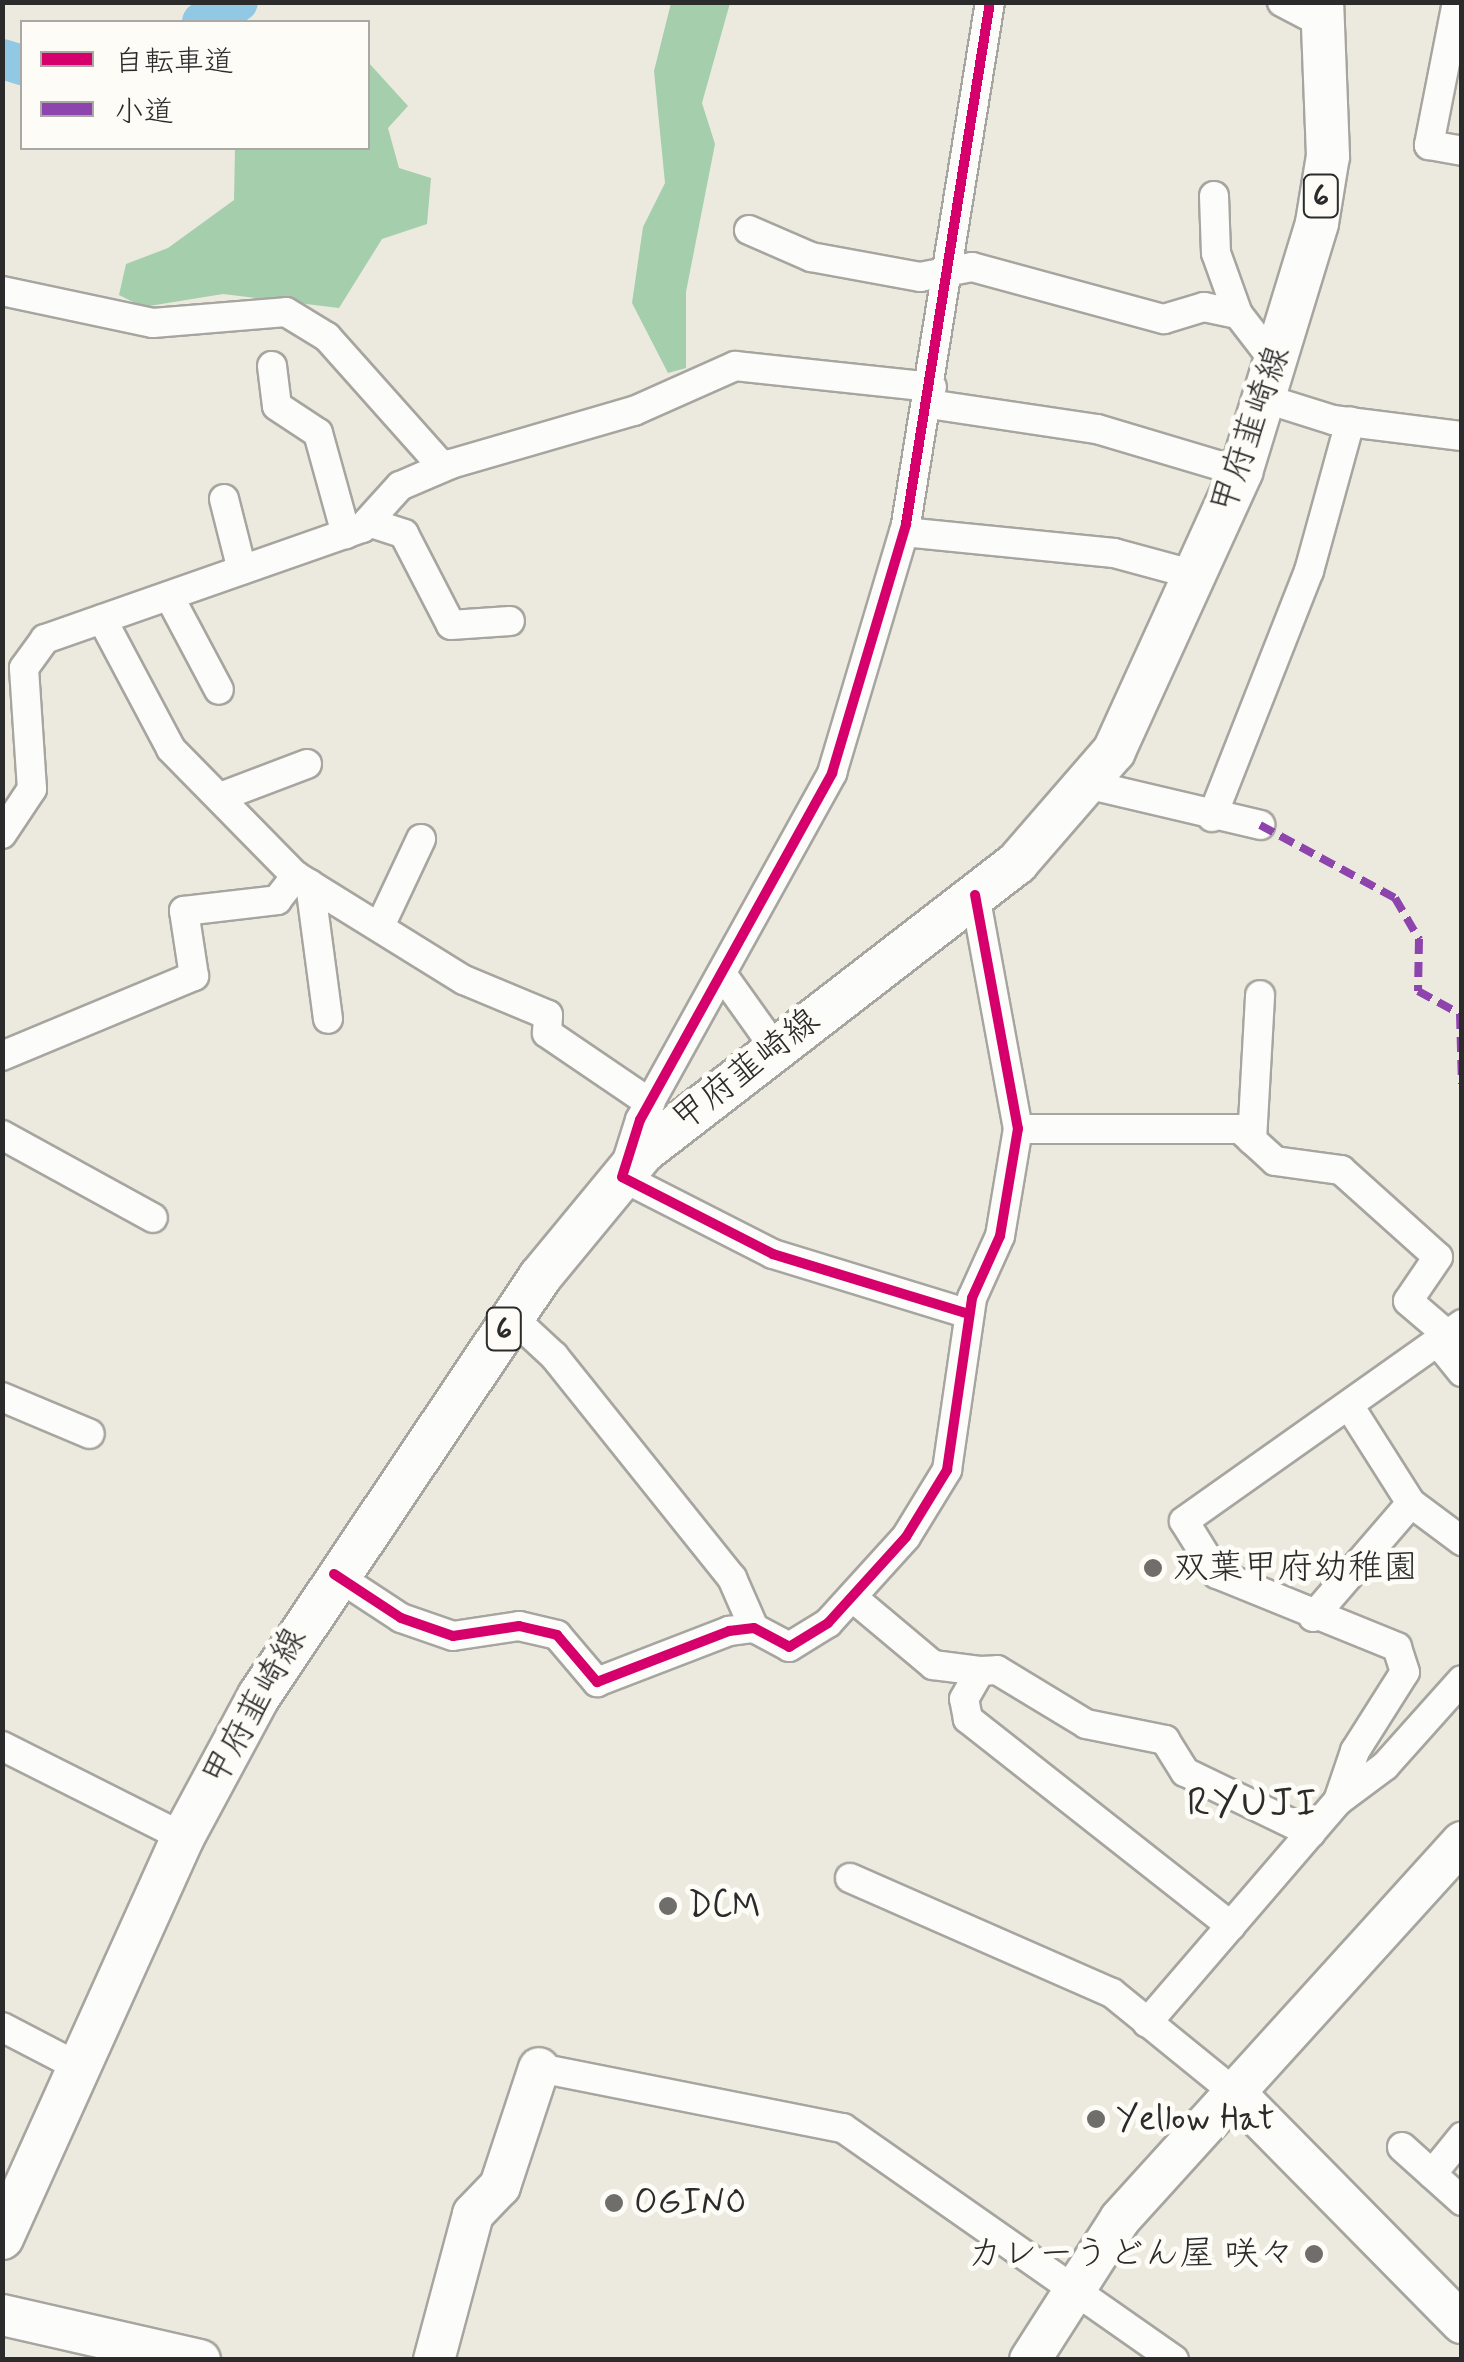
<!DOCTYPE html>
<meta charset="utf-8">
<style>
body{margin:0}
#map{position:relative;width:1464px;height:2362px;overflow:hidden;background:#eceadf;font-family:Mynerve,"Klee One",sans-serif}
div>[style]{position:absolute}
.forest>*{inset:0;background:#a4ceac}
.river>*{height:40px;margin:-20px;padding:0 20px;transform-origin:20px;border-radius:20px;background:#91c8e3}
.roads{filter:drop-shadow(2px 0 #a7a59f) drop-shadow(-2px 0 #a7a59f) drop-shadow(0 2px #a7a59f) drop-shadow(0 -2px #a7a59f)}
.street>*{height:28px;margin:-14px;padding:0 14px;transform-origin:14px;border-radius:14px;background:#fcfcfa}
.secondary>*{height:40px;margin:-20px;padding:0 20px;transform-origin:20px;border-radius:20px;background:#fcfcfa}
.primary>*{height:42px;margin:-21px;padding:0 21px;transform-origin:21px;border-radius:21px;background:#fcfcfa}
.quiet>*{height:8px;margin-top:-4px;transform-origin:0;background:repeating-linear-gradient(90deg,#8e44ad 0 15px,transparent 0 23px)}
.cycleway>*{height:10px;margin:-5px;padding:0 5px;transform-origin:5px;border-radius:5px;background:#d6006c}
.dots>*{width:28px;height:28px;translate:-50% -50%;box-sizing:border-box;border:5px solid #fdfcf7;border-radius:50%}
span{translate:-50% -50%;white-space:nowrap;text-align:center;line-height:1.15;-webkit-text-stroke:10px #fdfcf7;paint-order:stroke}
.shield-label span{padding:2px 8px;background:#fdfcf7;border:2px solid;border-radius:8px;-webkit-text-stroke-width:0}
.shield-label{font-size:32px;color:#2b2b2b;font-weight:700}
.street-label{font-size:35px;color:#2b2b2b}
.poi-label{font-size:35px;color:#2b2b2b}
.left{translate:0 -50%;text-align:left}
.right{translate:-100% -50%;text-align:right}
.quarter-label{font-size:40px;color:#2b2b2b;letter-spacing:2.5px}
.frame{position:absolute;inset:0;border:5px solid #2b2b2b;pointer-events:none}
.legend{position:absolute;left:20px;top:20px;width:350px;height:130px;box-sizing:border-box;background:#fdfcf7;border:2px solid #a9a8a5;margin:0;padding:12px 18px;list-style:none;font-size:30px;color:#2b2b2b}
.legend li{display:flex;align-items:center;gap:20px;height:50px}
.legend b{width:50px;border:2px solid #a9a8a5}
</style>
<div id="map">
<div class="forest">
<div style="clip-path:polygon(671px 3px,730px 3px,702px 103px,715px 144px,686px 292px,686px 368px,668px 373px,632px 303px,643px 227px,665px 183px,654px 71px)"></div>
<div style="clip-path:polygon(368px 62px,408px 106px,388px 128px,399px 168px,431px 178px,427px 224px,382px 239px,339px 308px,223px 294px,143px 307px,119px 295px,126px 264px,168px 248px,234px 200px,235px 148px,368px 148px)"></div>
</div>
<div class="river">
<div style="left:202px;top:22px;width:41px;rotate:-29.1deg"></div>
<div style="left:2px;top:59px;width:21px;rotate:17deg"></div>
</div>
<div class="roads">
<div class="street">
<div style="left:1282px;top:2px;width:47px;rotate:27.6deg"></div>
<div style="left:1457px;top:2px;width:146px;rotate:101.1deg"></div>
<div style="left:1429px;top:145px;width:34px;rotate:10deg"></div>
<div style="left:1214px;top:196px;width:57px;rotate:88deg"></div>
<div style="left:1216px;top:253px;width:65px;rotate:70.2deg"></div>
<div style="left:1238px;top:314px;width:61px;rotate:52.4deg"></div>
<div style="left:749px;top:230px;width:68px;rotate:23.5deg"></div>
<div style="left:811px;top:257px;width:111px;rotate:10.4deg"></div>
<div style="left:920px;top:277px;width:53px;rotate:-10.9deg"></div>
<div style="left:972px;top:267px;width:199px;rotate:15.2deg"></div>
<div style="left:1164px;top:319px;width:42px;rotate:-16.7deg"></div>
<div style="left:1204px;top:307px;width:35px;rotate:12deg"></div>
<div style="left:2px;top:291px;width:154px;rotate:12deg"></div>
<div style="left:153px;top:323px;width:133px;rotate:-4.7deg"></div>
<div style="left:286px;top:312px;width:48px;rotate:31.4deg"></div>
<div style="left:327px;top:337px;width:174px;rotate:48.3deg"></div>
<div style="left:272px;top:366px;width:40px;rotate:82.9deg"></div>
<div style="left:277px;top:406px;width:49px;rotate:33.4deg"></div>
<div style="left:318px;top:433px;width:105px;rotate:74.5deg"></div>
<div style="left:1263px;top:398px;width:73px;rotate:17.4deg"></div>
<div style="left:1333px;top:420px;width:130px;rotate:7.1deg"></div>
<div style="left:929px;top:404px;width:170px;rotate:8.5deg"></div>
<div style="left:1097px;top:429px;width:150px;rotate:16.6deg"></div>
<div style="left:224px;top:499px;width:73px;rotate:75.8deg"></div>
<div style="left:368px;top:522px;width:38px;rotate:18deg"></div>
<div style="left:404px;top:534px;width:102px;rotate:62.7deg"></div>
<div style="left:451px;top:625px;width:59px;rotate:-3.9deg"></div>
<div style="left:904px;top:532px;width:211px;rotate:5.7deg"></div>
<div style="left:1114px;top:553px;width:88px;rotate:15.1deg"></div>
<div style="left:169px;top:596px;width:106px;rotate:62deg"></div>
<div style="left:102px;top:619px;width:147px;rotate:62deg"></div>
<div style="left:171px;top:749px;width:178px;rotate:45.5deg"></div>
<div style="left:296px;top:876px;width:198px;rotate:31.8deg"></div>
<div style="left:464px;top:980px;width:91px;rotate:22.6deg"></div>
<div style="left:548px;top:1015px;width:18px;rotate:93deg"></div>
<div style="left:547px;top:1033px;width:125px;rotate:34.2deg"></div>
<div style="left:1091px;top:785px;width:174px;rotate:13.3deg"></div>
<div style="left:220px;top:797px;width:93px;rotate:-20.8deg"></div>
<div style="left:1212px;top:817px;width:264px;rotate:-68.5deg"></div>
<div style="left:1309px;top:571px;width:155px;rotate:-74.6deg"></div>
<div style="left:2px;top:834px;width:54px;rotate:-56.3deg"></div>
<div style="left:32px;top:789px;width:121px;rotate:-93.8deg"></div>
<div style="left:24px;top:668px;width:36px;rotate:-54deg"></div>
<div style="left:45px;top:639px;width:336px;rotate:-19.3deg"></div>
<div style="left:362px;top:528px;width:57px;rotate:-47.9deg"></div>
<div style="left:400px;top:486px;width:56px;rotate:-23.3deg"></div>
<div style="left:451px;top:464px;width:191px;rotate:-16.2deg"></div>
<div style="left:634px;top:411px;width:111px;rotate:-24deg"></div>
<div style="left:735px;top:366px;width:198px;rotate:6.1deg"></div>
<div style="left:310px;top:884px;width:136px;rotate:82.4deg"></div>
<div style="left:381px;top:924px;width:94px;rotate:-64.8deg"></div>
<div style="left:722px;top:974px;width:90px;rotate:54.5deg"></div>
<div style="left:2px;top:1056px;width:208px;rotate:-22.6deg"></div>
<div style="left:194px;top:976px;width:66px;rotate:-98.7deg"></div>
<div style="left:184px;top:911px;width:94px;rotate:-6.7deg"></div>
<div style="left:277px;top:900px;width:31px;rotate:-52deg"></div>
<div style="left:1018px;top:1129px;width:222px"></div>
<div style="left:1240px;top:1129px;width:47px;rotate:42.4deg"></div>
<div style="left:1275px;top:1161px;width:67px;rotate:7.8deg"></div>
<div style="left:1341px;top:1170px;width:130px;rotate:41.9deg"></div>
<div style="left:1438px;top:1257px;width:53px;rotate:124.3deg"></div>
<div style="left:1408px;top:1301px;width:54px;rotate:40.5deg"></div>
<div style="left:2px;top:1135px;width:172px;rotate:28.8deg"></div>
<div style="left:1252px;top:1140px;width:145px;rotate:-86.8deg"></div>
<div style="left:969px;top:1314px;width:205px;rotate:-163deg"></div>
<div style="left:773px;top:1254px;width:169px;rotate:-153deg"></div>
<div style="left:622px;top:1177px;width:60px;rotate:-72.5deg"></div>
<div style="left:640px;top:1120px;width:397px;rotate:-61deg"></div>
<div style="left:832px;top:773px;width:260px;rotate:-73.4deg"></div>
<div style="left:906px;top:524px;width:529px;rotate:-80.86deg"></div>
<div style="left:512px;top:1317px;width:57px;rotate:42.9deg"></div>
<div style="left:554px;top:1356px;width:285px;rotate:51.3deg"></div>
<div style="left:732px;top:1578px;width:55px;rotate:66.3deg"></div>
<div style="left:1440px;top:1345px;width:35px;rotate:51deg"></div>
<div style="left:2px;top:1397px;width:95px;rotate:22.8deg"></div>
<div style="left:1350px;top:1407px;width:114px;rotate:57.6deg"></div>
<div style="left:334px;top:1574px;width:80px;rotate:33.3deg"></div>
<div style="left:401px;top:1618px;width:55px;rotate:19.1deg"></div>
<div style="left:453px;top:1636px;width:67px;rotate:-8.6deg"></div>
<div style="left:519px;top:1626px;width:39px;rotate:13deg"></div>
<div style="left:557px;top:1635px;width:62px;rotate:49.6deg"></div>
<div style="left:597px;top:1682px;width:142px;rotate:-21.1deg"></div>
<div style="left:729px;top:1631px;width:25px;rotate:-7deg"></div>
<div style="left:754px;top:1628px;width:40px;rotate:28deg"></div>
<div style="left:789px;top:1647px;width:46px;rotate:-31.6deg"></div>
<div style="left:828px;top:1623px;width:116px;rotate:-47.8deg"></div>
<div style="left:906px;top:1537px;width:79px;rotate:-58.5deg"></div>
<div style="left:947px;top:1470px;width:174px;rotate:-81.7deg"></div>
<div style="left:972px;top:1298px;width:68px;rotate:-65.7deg"></div>
<div style="left:1000px;top:1236px;width:109px;rotate:-80.5deg"></div>
<div style="left:1018px;top:1129px;width:238px;rotate:-100.4deg"></div>
<div style="left:852px;top:1597px;width:106px;rotate:40deg"></div>
<div style="left:933px;top:1665px;width:47px;rotate:7.3deg"></div>
<div style="left:1313px;top:1617px;width:150px;rotate:-49.3deg"></div>
<div style="left:1411px;top:1503px;width:64px;rotate:36.7deg"></div>
<div style="left:2px;top:1746px;width:203px;rotate:26.7deg"></div>
<div style="left:1338px;top:1801px;width:53px;rotate:-71.2deg"></div>
<div style="left:1355px;top:1751px;width:93px;rotate:-57.7deg"></div>
<div style="left:1405px;top:1672px;width:26px;rotate:-108deg"></div>
<div style="left:1397px;top:1647px;width:194px;rotate:-157.9deg"></div>
<div style="left:1217px;top:1574px;width:62px;rotate:-121.9deg"></div>
<div style="left:1184px;top:1521px;width:341px;rotate:-35.3deg"></div>
<div style="left:850px;top:1878px;width:286px;rotate:23.7deg"></div>
<div style="left:1112px;top:1993px;width:159px;rotate:39.1deg"></div>
<div style="left:1231px;top:1926px;width:335px;rotate:-141.8deg"></div>
<div style="left:968px;top:1719px;width:20px;rotate:-101deg"></div>
<div style="left:964px;top:1699px;width:32px;rotate:-60deg"></div>
<div style="left:980px;top:1671px;width:17px;rotate:-3deg"></div>
<div style="left:997px;top:1670px;width:104px;rotate:31.2deg"></div>
<div style="left:1086px;top:1724px;width:81px;rotate:11.4deg"></div>
<div style="left:1165px;top:1740px;width:38px;rotate:58deg"></div>
<div style="left:1185px;top:1772px;width:140px;rotate:25.8deg"></div>
<div style="left:1147px;top:2023px;width:293px;rotate:-49.3deg"></div>
<div style="left:1338px;top:1801px;width:59px;rotate:-36.7deg"></div>
<div style="left:1385px;top:1766px;width:115px;rotate:-48.2deg"></div>
<div style="left:2px;top:2027px;width:87px;rotate:27.5deg"></div>
<div style="left:539px;top:2068px;width:310px;rotate:11.2deg"></div>
<div style="left:843px;top:2128px;width:404px;rotate:35deg"></div>
<div style="left:1402px;top:2147px;width:81px;rotate:42deg"></div>
<div style="left:1432px;top:2174px;width:48px;rotate:-51deg"></div>
</div>
<div class="secondary">
<div style="left:1235px;top:2093px;width:323px;rotate:45.4deg"></div>
<div style="left:2px;top:2315px;width:203px;rotate:12.8deg"></div>
<div style="left:434px;top:2360px;width:151px;rotate:-75deg"></div>
<div style="left:473px;top:2214px;width:39px;rotate:-46deg"></div>
<div style="left:500px;top:2186px;width:124px;rotate:-71.7deg"></div>
<div style="left:1030px;top:2360px;width:167px;rotate:-57.4deg"></div>
<div style="left:1120px;top:2219px;width:509px;rotate:-47.79deg"></div>
</div>
<div class="primary">
<div style="left:2px;top:2238px;width:440px;rotate:-65.7deg"></div>
<div style="left:183px;top:1837px;width:160px;rotate:-61.7deg"></div>
<div style="left:259px;top:1696px;width:505px;rotate:-56.15deg"></div>
<div style="left:540px;top:1277px;width:162px;rotate:-50.5deg"></div>
<div style="left:643px;top:1152px;width:473px;rotate:-37.7deg"></div>
<div style="left:1017px;top:863px;width:148px;rotate:-49.1deg"></div>
<div style="left:1114px;top:751px;width:307px;rotate:-65.5deg"></div>
<div style="left:1241px;top:472px;width:260px;rotate:-73deg"></div>
<div style="left:1317px;top:223px;width:68px;rotate:-80.7deg"></div>
<div style="left:1328px;top:156px;width:154px;rotate:-92.2deg"></div>
</div>
</div>
<div class="quiet">
<div style="left:1260px;top:825px;width:153px;rotate:28.4deg"></div>
<div style="left:1395px;top:898px;width:48px;rotate:59.7deg"></div>
<div style="left:1419px;top:939px;width:52px;rotate:91.1deg"></div>
<div style="left:1418px;top:991px;width:48px;rotate:28.7deg"></div>
<div style="left:1460px;top:1014px;width:70px;rotate:88.4deg"></div>
</div>
<div class="cycleway">
<div style="left:969px;top:1314px;width:205px;rotate:-163deg"></div>
<div style="left:773px;top:1254px;width:169px;rotate:-153deg"></div>
<div style="left:622px;top:1177px;width:60px;rotate:-72.5deg"></div>
<div style="left:640px;top:1120px;width:397px;rotate:-61deg"></div>
<div style="left:832px;top:773px;width:260px;rotate:-73.4deg"></div>
<div style="left:906px;top:524px;width:529px;rotate:-80.86deg"></div>
<div style="left:334px;top:1574px;width:80px;rotate:33.3deg"></div>
<div style="left:401px;top:1618px;width:55px;rotate:19.1deg"></div>
<div style="left:453px;top:1636px;width:67px;rotate:-8.6deg"></div>
<div style="left:519px;top:1626px;width:39px;rotate:13deg"></div>
<div style="left:557px;top:1635px;width:62px;rotate:49.6deg"></div>
<div style="left:597px;top:1682px;width:142px;rotate:-21.1deg"></div>
<div style="left:729px;top:1631px;width:25px;rotate:-7deg"></div>
<div style="left:754px;top:1628px;width:40px;rotate:28deg"></div>
<div style="left:789px;top:1647px;width:46px;rotate:-31.6deg"></div>
<div style="left:828px;top:1623px;width:116px;rotate:-47.8deg"></div>
<div style="left:906px;top:1537px;width:79px;rotate:-58.5deg"></div>
<div style="left:947px;top:1470px;width:174px;rotate:-81.7deg"></div>
<div style="left:972px;top:1298px;width:68px;rotate:-65.7deg"></div>
<div style="left:1000px;top:1236px;width:109px;rotate:-80.5deg"></div>
<div style="left:1018px;top:1129px;width:238px;rotate:-100.4deg"></div>
</div>
<div class="dots">
<div style="left:1153px;top:1568px;background:#6f6e6a"></div>
<div style="left:668px;top:1906px;background:#6f6e6a"></div>
<div style="left:1096px;top:2119px;background:#6f6e6a"></div>
<div style="left:614px;top:2203px;background:#6f6e6a"></div>
<div style="left:1314px;top:2254px;background:#6f6e6a"></div>
</div>
<div class="shield-label">
<span style="left:1321px;top:196px">6</span>
<span style="left:504px;top:1329px">6</span>
</div>
<div class="street-label">
<span style="left:1251px;top:430px;rotate:-71deg">甲府韮崎線</span>
<span style="left:746px;top:1070px;rotate:-38deg">甲府韮崎線</span>
<span style="left:255px;top:1707px;rotate:-61deg">甲府韮崎線</span>
</div>
<div class="poi-label">
<span class="left" style="left:1173px;top:1568px">双葉甲府幼稚園</span>
<span class="left" style="left:688px;top:1906px">DCM</span>
<span class="left" style="left:1116px;top:2119px">Yellow Hat</span>
<span class="left" style="left:634px;top:2203px">OGINO</span>
<span class="right" style="left:1294px;top:2254px">カレーうどん屋 咲々</span>
</div>
<div class="quarter-label">
<span style="left:1253px;top:1804px">RYUJI</span>
</div>
<div class="frame"></div>
<ul class="legend">
<li><b style="height:12px;background:#d6006c"></b>自転車道</li>
<li><b style="height:12px;background:#8e44ad"></b>小道</li>
</ul>
</div>
